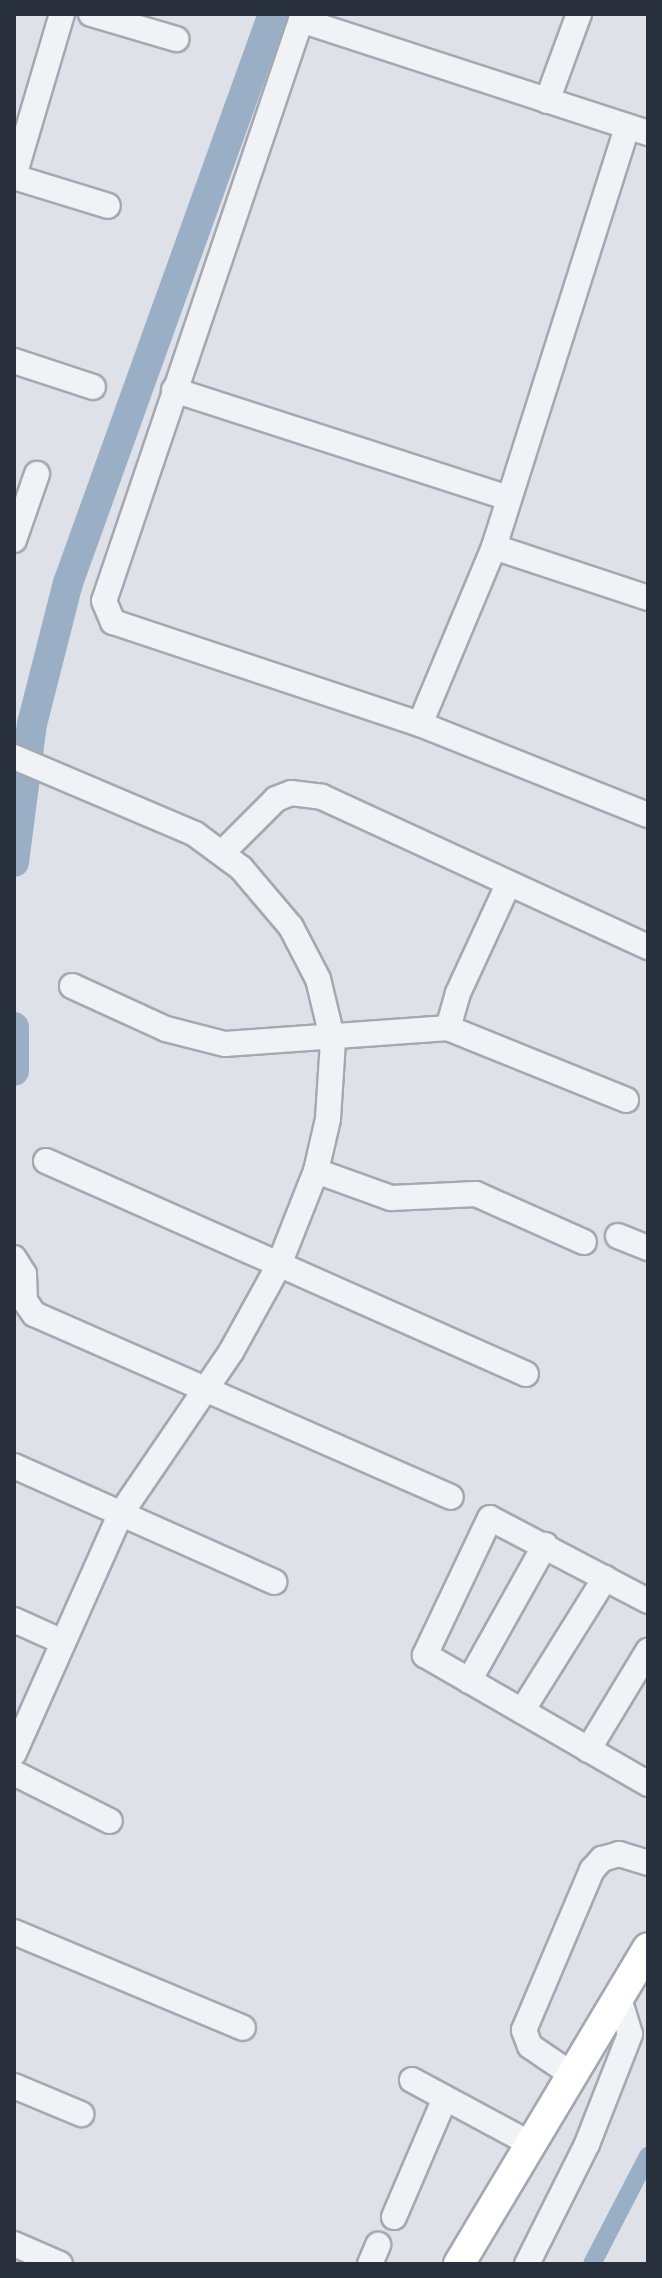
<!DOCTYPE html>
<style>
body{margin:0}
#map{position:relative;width:662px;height:2278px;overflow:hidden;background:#dee1e7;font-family:"Noto Sans",sans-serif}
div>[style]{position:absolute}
.canal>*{height:18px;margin:-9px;padding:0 9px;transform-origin:9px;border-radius:9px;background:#9aafc5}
.river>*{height:30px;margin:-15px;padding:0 15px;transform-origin:15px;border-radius:15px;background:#9aafc5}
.roads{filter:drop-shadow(2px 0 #a4a8b1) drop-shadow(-2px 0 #a4a8b1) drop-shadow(0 2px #a4a8b1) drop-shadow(0 -2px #a4a8b1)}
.minor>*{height:24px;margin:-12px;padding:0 12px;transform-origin:12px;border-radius:12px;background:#f0f2f5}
.major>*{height:30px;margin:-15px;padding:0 15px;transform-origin:15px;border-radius:15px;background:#fff}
span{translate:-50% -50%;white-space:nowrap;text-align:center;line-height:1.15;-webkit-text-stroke:8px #edf0f5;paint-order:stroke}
.frame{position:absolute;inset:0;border:16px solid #282f3d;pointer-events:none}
</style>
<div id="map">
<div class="canal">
<div style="left:592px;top:2264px;width:122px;rotate:-62.6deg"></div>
</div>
<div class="river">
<div style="left:14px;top:862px;width:139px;rotate:-82.6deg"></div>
<div style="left:32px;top:724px;width:146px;rotate:-75.7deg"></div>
<div style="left:68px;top:583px;width:605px;rotate:-70.19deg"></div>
<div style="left:14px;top:1027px;width:44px;rotate:90deg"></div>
</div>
<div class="roads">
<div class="minor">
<div style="left:91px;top:14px;width:89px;rotate:16.4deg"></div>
<div style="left:547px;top:101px;width:93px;rotate:-69.8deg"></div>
<div style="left:648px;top:133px;width:365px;rotate:-162deg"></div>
<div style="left:301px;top:20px;width:613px;rotate:108.73deg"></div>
<div style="left:104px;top:601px;width:23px;rotate:67deg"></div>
<div style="left:113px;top:622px;width:324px;rotate:18.4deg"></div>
<div style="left:420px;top:724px;width:245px;rotate:21.8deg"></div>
<div style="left:14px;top:176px;width:169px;rotate:-73.5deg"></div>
<div style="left:14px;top:177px;width:98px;rotate:17.1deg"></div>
<div style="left:14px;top:361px;width:83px;rotate:18.2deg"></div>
<div style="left:174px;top:390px;width:352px;rotate:17.9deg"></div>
<div style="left:14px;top:540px;width:70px;rotate:-70.8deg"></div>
<div style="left:494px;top:547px;width:162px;rotate:18.3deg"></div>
<div style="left:420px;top:724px;width:192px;rotate:-67.3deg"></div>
<div style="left:494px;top:547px;width:441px;rotate:-72.4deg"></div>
<div style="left:14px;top:757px;width:197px;rotate:23deg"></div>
<div style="left:195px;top:834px;width:57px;rotate:36.5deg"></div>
<div style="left:241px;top:868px;width:77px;rotate:49.7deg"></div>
<div style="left:291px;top:927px;width:59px;rotate:62.6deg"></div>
<div style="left:318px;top:979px;width:64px;rotate:76.4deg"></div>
<div style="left:333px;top:1041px;width:78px;rotate:93.7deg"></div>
<div style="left:328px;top:1119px;width:53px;rotate:103deg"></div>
<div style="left:316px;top:1171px;width:101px;rotate:111.5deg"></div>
<div style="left:279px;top:1265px;width:99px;rotate:118.9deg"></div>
<div style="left:231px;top:1352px;width:197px;rotate:124.3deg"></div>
<div style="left:120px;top:1515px;width:261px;rotate:114deg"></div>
<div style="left:223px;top:852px;width:75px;rotate:-45deg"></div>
<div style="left:276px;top:799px;width:16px;rotate:-22deg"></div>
<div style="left:291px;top:793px;width:31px;rotate:7deg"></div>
<div style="left:322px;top:797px;width:359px;rotate:24.7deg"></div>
<div style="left:72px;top:986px;width:103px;rotate:24.6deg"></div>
<div style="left:166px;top:1029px;width:61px;rotate:14.3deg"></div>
<div style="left:225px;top:1044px;width:224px;rotate:-4.1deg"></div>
<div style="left:448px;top:1028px;width:192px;rotate:22deg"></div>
<div style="left:448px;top:1028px;width:36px;rotate:-74deg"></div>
<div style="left:458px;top:993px;width:119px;rotate:-65.2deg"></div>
<div style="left:46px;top:1161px;width:525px;rotate:23.93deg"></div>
<div style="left:316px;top:1171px;width:80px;rotate:19.8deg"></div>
<div style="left:391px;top:1198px;width:85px;rotate:-2.7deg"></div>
<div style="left:476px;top:1194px;width:118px;rotate:24deg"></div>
<div style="left:618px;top:1236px;width:32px;rotate:22deg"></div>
<div style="left:14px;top:1258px;width:19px;rotate:58deg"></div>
<div style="left:24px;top:1274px;width:27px;rotate:88deg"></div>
<div style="left:25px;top:1301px;width:16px;rotate:55deg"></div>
<div style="left:34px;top:1314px;width:455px;rotate:23.7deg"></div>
<div style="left:14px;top:1466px;width:285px;rotate:24deg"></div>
<div style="left:648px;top:1601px;width:178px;rotate:-152.3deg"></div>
<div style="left:490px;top:1518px;width:152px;rotate:115.4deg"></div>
<div style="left:425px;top:1655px;width:258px;rotate:30deg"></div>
<div style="left:14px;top:1620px;width:54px;rotate:24.2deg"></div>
<div style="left:469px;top:1681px;width:156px;rotate:-60.8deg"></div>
<div style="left:522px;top:1711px;width:157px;rotate:-58deg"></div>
<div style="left:588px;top:1750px;width:116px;rotate:-58.8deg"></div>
<div style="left:14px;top:1773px;width:107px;rotate:26.6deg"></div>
<div style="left:14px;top:1932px;width:248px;rotate:22.7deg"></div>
<div style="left:571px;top:2074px;width:50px;rotate:-145.7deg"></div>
<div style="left:530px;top:2046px;width:17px;rotate:-111deg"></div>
<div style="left:524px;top:2030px;width:174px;rotate:-67deg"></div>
<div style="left:592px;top:1870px;width:15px;rotate:-48deg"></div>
<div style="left:602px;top:1859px;width:18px;rotate:-16deg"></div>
<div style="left:619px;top:1854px;width:30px;rotate:17deg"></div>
<div style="left:412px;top:2080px;width:133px;rotate:28.3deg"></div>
<div style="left:14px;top:2086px;width:73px;rotate:22.7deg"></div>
<div style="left:394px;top:2217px;width:129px;rotate:-66.8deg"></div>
<div style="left:14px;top:2244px;width:50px;rotate:23.5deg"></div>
<div style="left:370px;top:2264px;width:21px;rotate:-67deg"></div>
<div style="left:527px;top:2264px;width:134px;rotate:-63.4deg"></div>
<div style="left:587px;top:2144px;width:118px;rotate:-68.6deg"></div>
<div style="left:630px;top:2034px;width:27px;rotate:-107deg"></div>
</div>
<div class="major">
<div style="left:459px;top:2264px;width:368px;rotate:-59.1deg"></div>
</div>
</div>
<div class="frame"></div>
</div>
